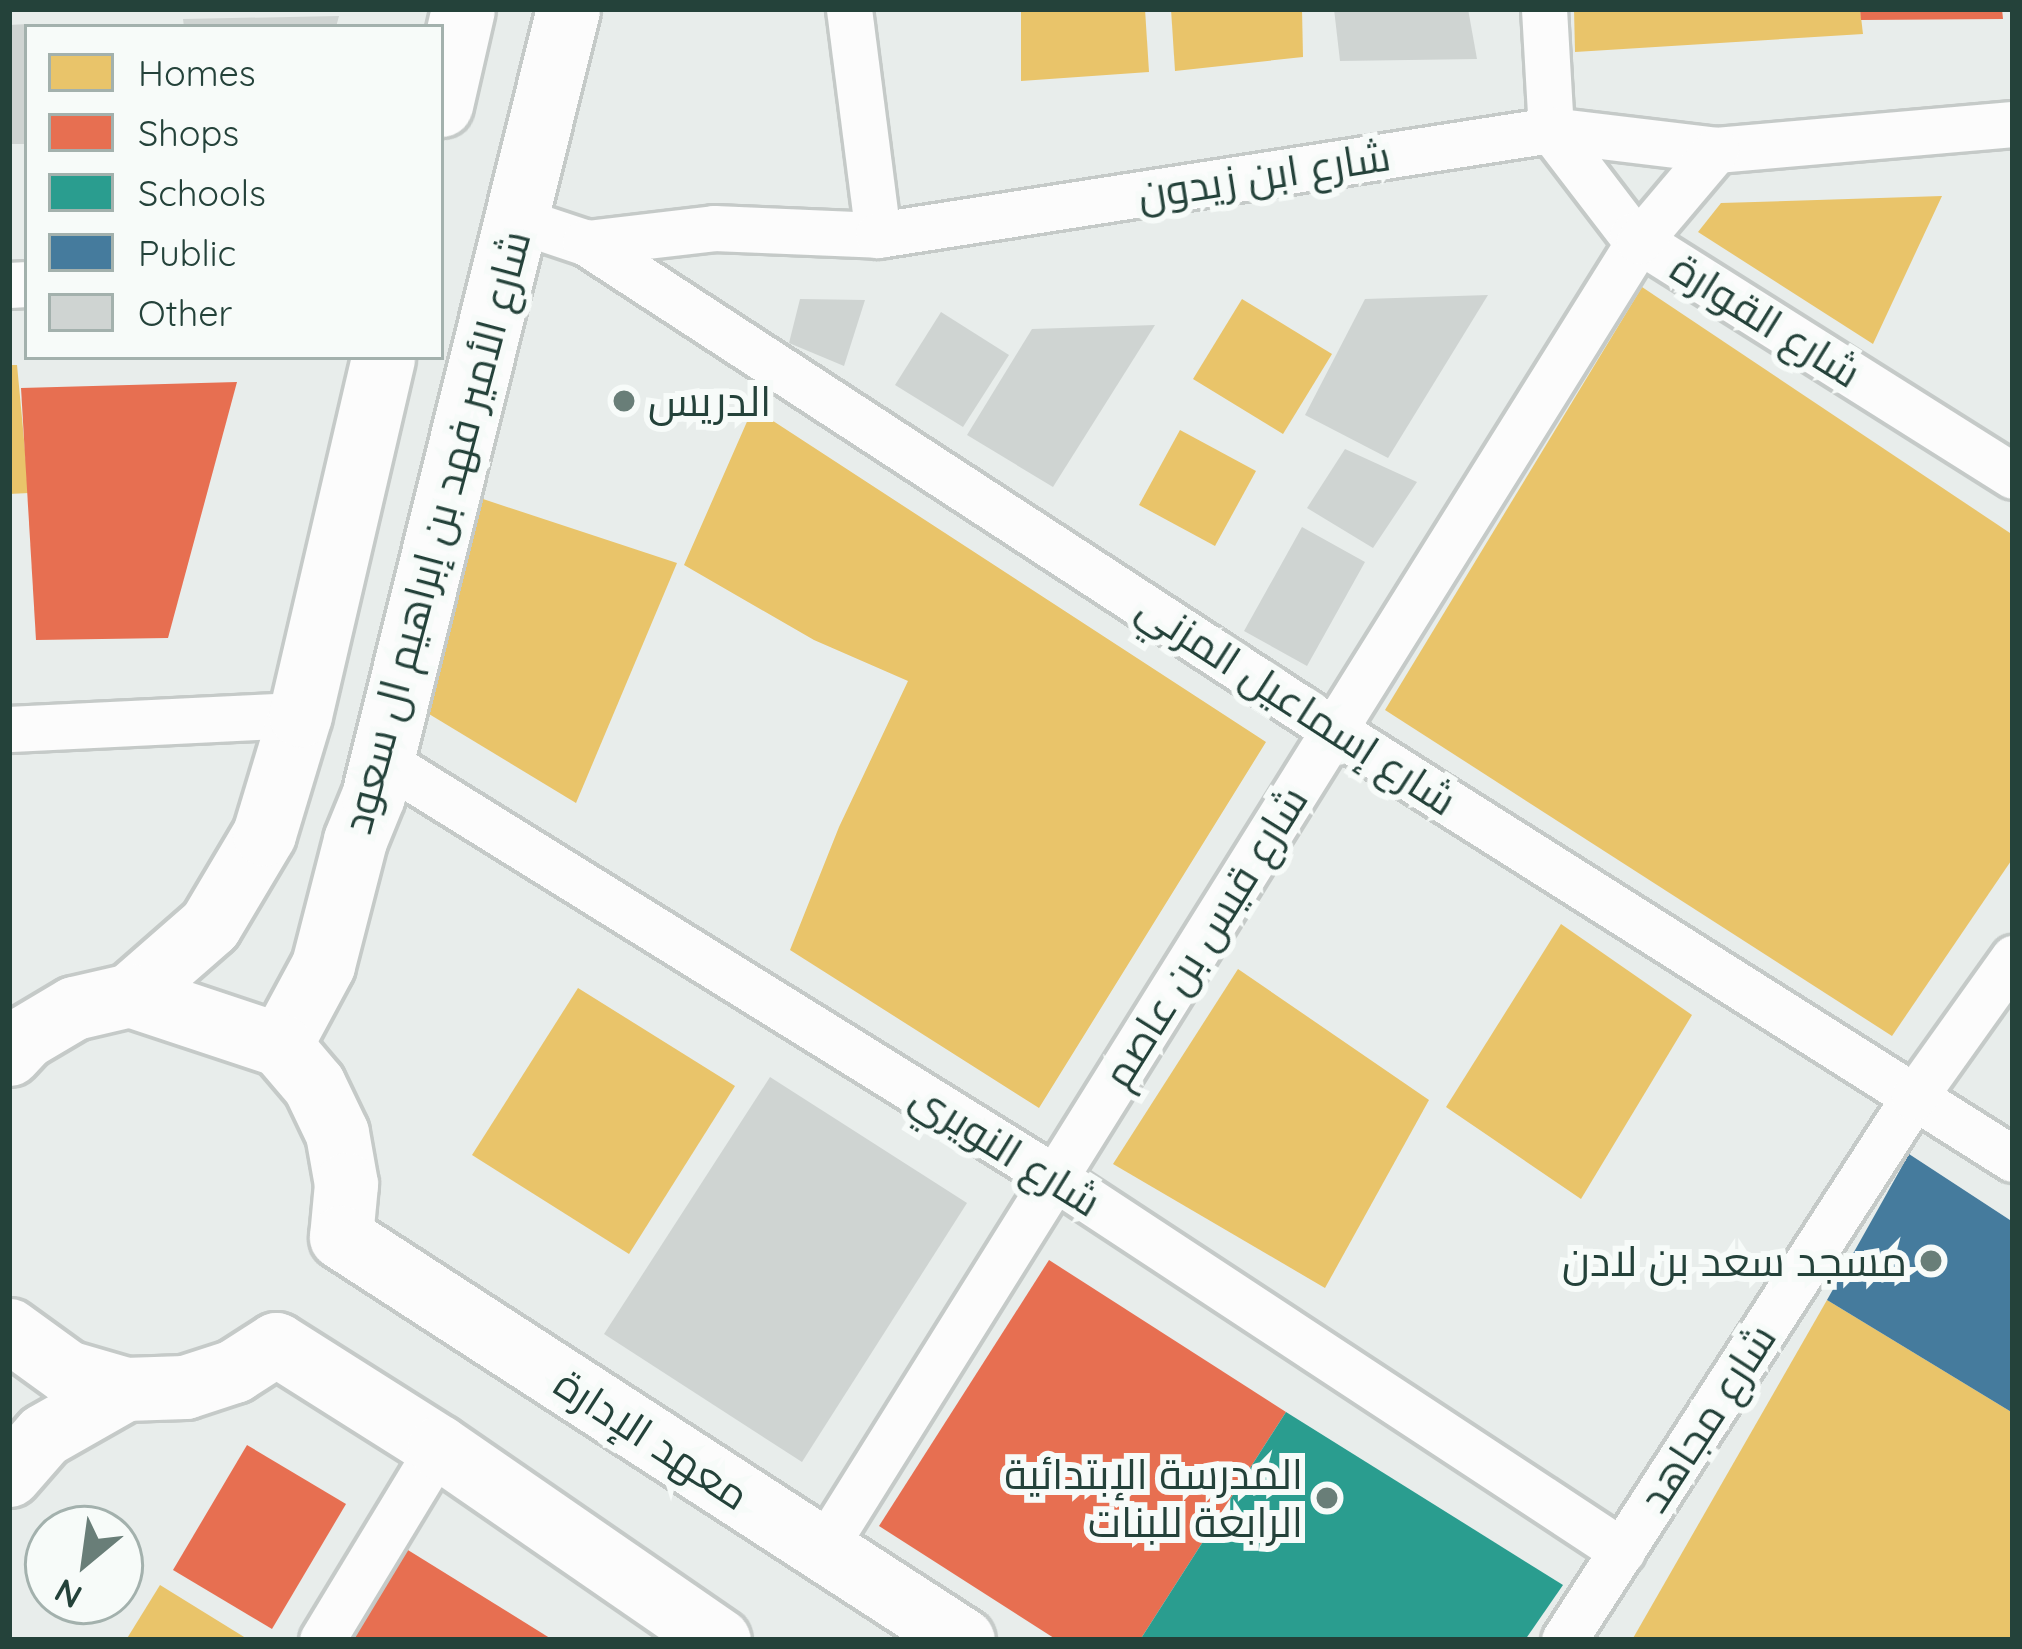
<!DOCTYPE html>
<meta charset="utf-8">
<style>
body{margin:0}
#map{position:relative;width:2022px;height:1649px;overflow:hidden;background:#e8edeb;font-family:Quicksand,Cairo,sans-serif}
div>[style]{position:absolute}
.homes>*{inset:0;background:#e9c46a}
.shops>*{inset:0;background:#e76f51}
.schools>*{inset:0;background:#2a9d8f}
.public>*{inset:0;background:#457b9d}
.building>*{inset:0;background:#cfd4d2}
.roads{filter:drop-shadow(3px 0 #c5cac8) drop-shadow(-3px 0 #c5cac8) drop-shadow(0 3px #c5cac8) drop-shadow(0 -3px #c5cac8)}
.street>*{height:45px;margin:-22.5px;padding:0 22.5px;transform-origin:22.5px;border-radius:22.5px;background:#fcfcfc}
.secondary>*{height:63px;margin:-31.5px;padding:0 31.5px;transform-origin:31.5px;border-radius:31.5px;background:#fcfcfc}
.dots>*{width:33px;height:33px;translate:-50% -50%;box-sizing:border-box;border:6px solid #f7fbf9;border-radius:50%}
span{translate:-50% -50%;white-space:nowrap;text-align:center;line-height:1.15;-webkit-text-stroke:12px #f7fbf9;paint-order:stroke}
.street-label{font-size:42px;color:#24423a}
.poi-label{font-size:42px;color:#24423a}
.left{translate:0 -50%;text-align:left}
.right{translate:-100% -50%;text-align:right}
.frame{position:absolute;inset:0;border:12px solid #24423a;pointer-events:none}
.legend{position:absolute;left:24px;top:24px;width:420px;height:336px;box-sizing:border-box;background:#f7fbf9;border:3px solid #a3b1ad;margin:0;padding:15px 21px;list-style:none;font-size:36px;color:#24423a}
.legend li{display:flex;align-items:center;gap:24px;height:60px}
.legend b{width:60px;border:3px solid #a3b1ad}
.north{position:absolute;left:24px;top:1505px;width:120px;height:120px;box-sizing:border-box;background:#f7fbf9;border:3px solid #a3b1ad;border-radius:50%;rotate:209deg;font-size:33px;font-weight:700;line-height:48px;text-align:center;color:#24423a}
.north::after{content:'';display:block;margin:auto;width:42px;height:54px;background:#697e78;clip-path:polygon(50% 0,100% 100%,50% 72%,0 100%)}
</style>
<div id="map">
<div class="homes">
<div style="clip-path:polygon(1021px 9px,1145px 9px,1149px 72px,1021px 81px)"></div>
<div style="clip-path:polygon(1171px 9px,1302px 9px,1303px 57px,1175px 71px)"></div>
<div style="clip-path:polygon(1574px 9px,1860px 9px,1863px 34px,1575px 52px)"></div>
<div style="clip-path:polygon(1942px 196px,1873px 344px,1698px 232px,1721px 203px)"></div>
<div style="clip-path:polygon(1642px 287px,2013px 535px,2013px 858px,1892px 1036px,1385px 710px)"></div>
<div style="clip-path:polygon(1242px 299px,1332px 354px,1283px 434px,1193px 379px)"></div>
<div style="clip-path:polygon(9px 365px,17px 365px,29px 493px,9px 494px)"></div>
<div style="clip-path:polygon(753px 408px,1266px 742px,1039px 1108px,790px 950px,839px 827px,908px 681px,814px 640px,684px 565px)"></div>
<div style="clip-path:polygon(1180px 430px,1256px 471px,1215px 546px,1139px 505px)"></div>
<div style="clip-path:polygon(480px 498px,677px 563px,576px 803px,429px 714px)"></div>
<div style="clip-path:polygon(1561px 924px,1692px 1015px,1581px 1199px,1446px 1107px)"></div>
<div style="clip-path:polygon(1238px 969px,1429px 1100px,1325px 1288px,1113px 1164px)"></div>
<div style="clip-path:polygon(578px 988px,735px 1086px,629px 1254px,472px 1155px)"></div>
<div style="clip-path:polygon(1827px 1300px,2013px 1413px,2013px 1640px,1632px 1640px)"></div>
<div style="clip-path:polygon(160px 1585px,249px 1640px,126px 1640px)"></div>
</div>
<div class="shops">
<div style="clip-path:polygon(1860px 9px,2002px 9px,2003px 19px,1861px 20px)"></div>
<div style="clip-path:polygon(237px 382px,168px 638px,36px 640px,21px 388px)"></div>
<div style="clip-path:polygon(1049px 1260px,1286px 1412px,1140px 1640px,1057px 1640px,879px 1526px)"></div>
<div style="clip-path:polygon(247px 1445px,346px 1504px,272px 1629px,173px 1570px)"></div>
<div style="clip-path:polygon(395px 1542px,553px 1640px,335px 1640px)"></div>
</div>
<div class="schools">
<div style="clip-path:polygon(1286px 1412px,1563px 1585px,1525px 1640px,1140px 1640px)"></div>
</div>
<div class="public">
<div style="clip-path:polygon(1909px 1154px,2013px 1222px,2013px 1413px,1827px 1300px)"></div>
</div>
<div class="building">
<div style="clip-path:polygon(1334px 9px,1468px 9px,1477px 59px,1340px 61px)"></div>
<div style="clip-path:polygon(339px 16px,336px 27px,184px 27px,183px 19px)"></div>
<div style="clip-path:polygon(27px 24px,27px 144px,9px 144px,9px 25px)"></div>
<div style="clip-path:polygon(1488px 295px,1388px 458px,1305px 415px,1365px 299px)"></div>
<div style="clip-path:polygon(800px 299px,865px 300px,844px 366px,789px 343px)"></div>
<div style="clip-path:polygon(941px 312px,1009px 355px,963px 427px,895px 385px)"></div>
<div style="clip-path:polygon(1155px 325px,1053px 487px,967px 435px,1032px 329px)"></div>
<div style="clip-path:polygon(1345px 449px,1417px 482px,1373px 548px,1307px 508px)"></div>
<div style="clip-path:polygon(1302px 527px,1365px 562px,1307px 666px,1244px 631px)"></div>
<div style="clip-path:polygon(770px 1077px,967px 1203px,802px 1462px,604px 1334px)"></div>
</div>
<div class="roads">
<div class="street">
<div style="left:849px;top:9px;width:228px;rotate:82.7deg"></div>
<div style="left:1544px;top:9px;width:121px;rotate:86.7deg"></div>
<div style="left:1551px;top:130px;width:133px;rotate:52.6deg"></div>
<div style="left:1632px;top:236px;width:450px;rotate:32.2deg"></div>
<div style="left:518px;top:220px;width:73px;rotate:18.4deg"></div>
<div style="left:587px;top:243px;width:128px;rotate:-6.7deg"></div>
<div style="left:714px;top:228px;width:164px;rotate:2.4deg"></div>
<div style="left:878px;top:235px;width:681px;rotate:-8.87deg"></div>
<div style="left:1551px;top:130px;width:166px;rotate:6.9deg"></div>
<div style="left:1716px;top:150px;width:298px;rotate:-5deg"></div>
<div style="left:585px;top:242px;width:894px;rotate:33.09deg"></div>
<div style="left:1334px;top:730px;width:803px;rotate:32.29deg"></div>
<div style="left:9px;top:285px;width:18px;rotate:-3deg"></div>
<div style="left:9px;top:729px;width:291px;rotate:-2.8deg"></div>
<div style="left:382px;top:760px;width:792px;rotate:31.84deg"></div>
<div style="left:1055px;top:1178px;width:679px;rotate:33.34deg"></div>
<div style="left:822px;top:1551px;width:1544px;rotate:-58.05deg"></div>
<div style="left:1639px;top:241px;width:119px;rotate:-49.8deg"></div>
<div style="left:322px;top:1640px;width:226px;rotate:-58.8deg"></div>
<div style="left:1564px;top:1640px;width:646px;rotate:-57.2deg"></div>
<div style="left:1914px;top:1097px;width:171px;rotate:-54.5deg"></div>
</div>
<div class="secondary">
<div style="left:441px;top:105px;width:98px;rotate:-77.1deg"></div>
<div style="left:130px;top:995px;width:106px;rotate:-41.2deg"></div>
<div style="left:210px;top:925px;width:106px;rotate:-59.3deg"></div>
<div style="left:264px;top:834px;width:124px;rotate:-73.2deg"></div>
<div style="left:300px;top:715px;width:367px;rotate:-76.9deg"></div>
<div style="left:280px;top:1045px;width:91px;rotate:-61.7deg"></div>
<div style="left:323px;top:965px;width:129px;rotate:-75.6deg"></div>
<div style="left:355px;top:840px;width:48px;rotate:-67.8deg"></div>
<div style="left:373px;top:796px;width:811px;rotate:-76.08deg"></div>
<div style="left:9px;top:1054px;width:23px;rotate:-47deg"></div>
<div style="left:25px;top:1037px;width:57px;rotate:-30.6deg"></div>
<div style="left:74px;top:1008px;width:57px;rotate:-13.1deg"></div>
<div style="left:130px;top:995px;width:158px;rotate:18.4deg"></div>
<div style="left:280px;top:1045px;width:52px;rotate:49.6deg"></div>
<div style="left:314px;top:1085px;width:53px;rotate:64.4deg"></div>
<div style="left:337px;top:1133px;width:52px;rotate:80deg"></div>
<div style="left:346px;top:1184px;width:53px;rotate:95.4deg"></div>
<div style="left:341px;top:1237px;width:741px;rotate:32.94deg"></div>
<div style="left:9px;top:1330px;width:72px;rotate:35.9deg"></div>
<div style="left:67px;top:1372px;width:60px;rotate:16.3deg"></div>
<div style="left:125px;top:1389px;width:60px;rotate:-1.9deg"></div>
<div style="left:185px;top:1387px;width:52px;rotate:-18.1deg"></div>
<div style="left:234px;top:1371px;width:50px;rotate:-32.7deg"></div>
<div style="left:276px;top:1344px;width:193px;rotate:32.3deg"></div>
<div style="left:439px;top:1447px;width:340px;rotate:34.6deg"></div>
<div style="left:9px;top:1475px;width:53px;rotate:-48.8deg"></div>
<div style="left:44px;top:1435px;width:93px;rotate:-29.6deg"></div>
</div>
</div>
<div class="dots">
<div style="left:624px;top:401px;background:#697e78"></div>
<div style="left:1931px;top:1261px;background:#697e78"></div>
<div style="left:1327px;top:1498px;background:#697e78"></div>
</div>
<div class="street-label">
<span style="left:1264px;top:175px;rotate:-9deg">شارع ابن زيدون</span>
<span style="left:1766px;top:320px;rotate:32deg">شارع القوارة</span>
<span style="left:436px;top:532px;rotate:-75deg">شارع الأمير فهد بن إبراهيم ال سعود</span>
<span style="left:1297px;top:704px;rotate:33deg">شارع إسماعيل المزني</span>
<span style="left:1205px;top:937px;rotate:-58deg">شارع قيس بن عاصم</span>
<span style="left:1006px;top:1149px;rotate:32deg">شارع النويري</span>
<span style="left:1707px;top:1418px;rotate:-57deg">شارع مجاهد</span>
<span style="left:652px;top:1439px;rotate:33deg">معهد الإدارة</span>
</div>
<div class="poi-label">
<span class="left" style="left:648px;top:401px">الدريس</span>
<span class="right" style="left:1907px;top:1261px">مسجد سعد بن لادن</span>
<span class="right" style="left:1303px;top:1498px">المدرسة الإبتدائية<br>الرابعة للبنات</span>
</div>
<div class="frame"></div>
<ul class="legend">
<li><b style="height:33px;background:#e9c46a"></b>Homes</li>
<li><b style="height:33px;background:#e76f51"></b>Shops</li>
<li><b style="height:33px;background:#2a9d8f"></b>Schools</li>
<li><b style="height:33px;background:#457b9d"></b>Public</li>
<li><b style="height:33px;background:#cfd4d2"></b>Other</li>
</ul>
<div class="north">N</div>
</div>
